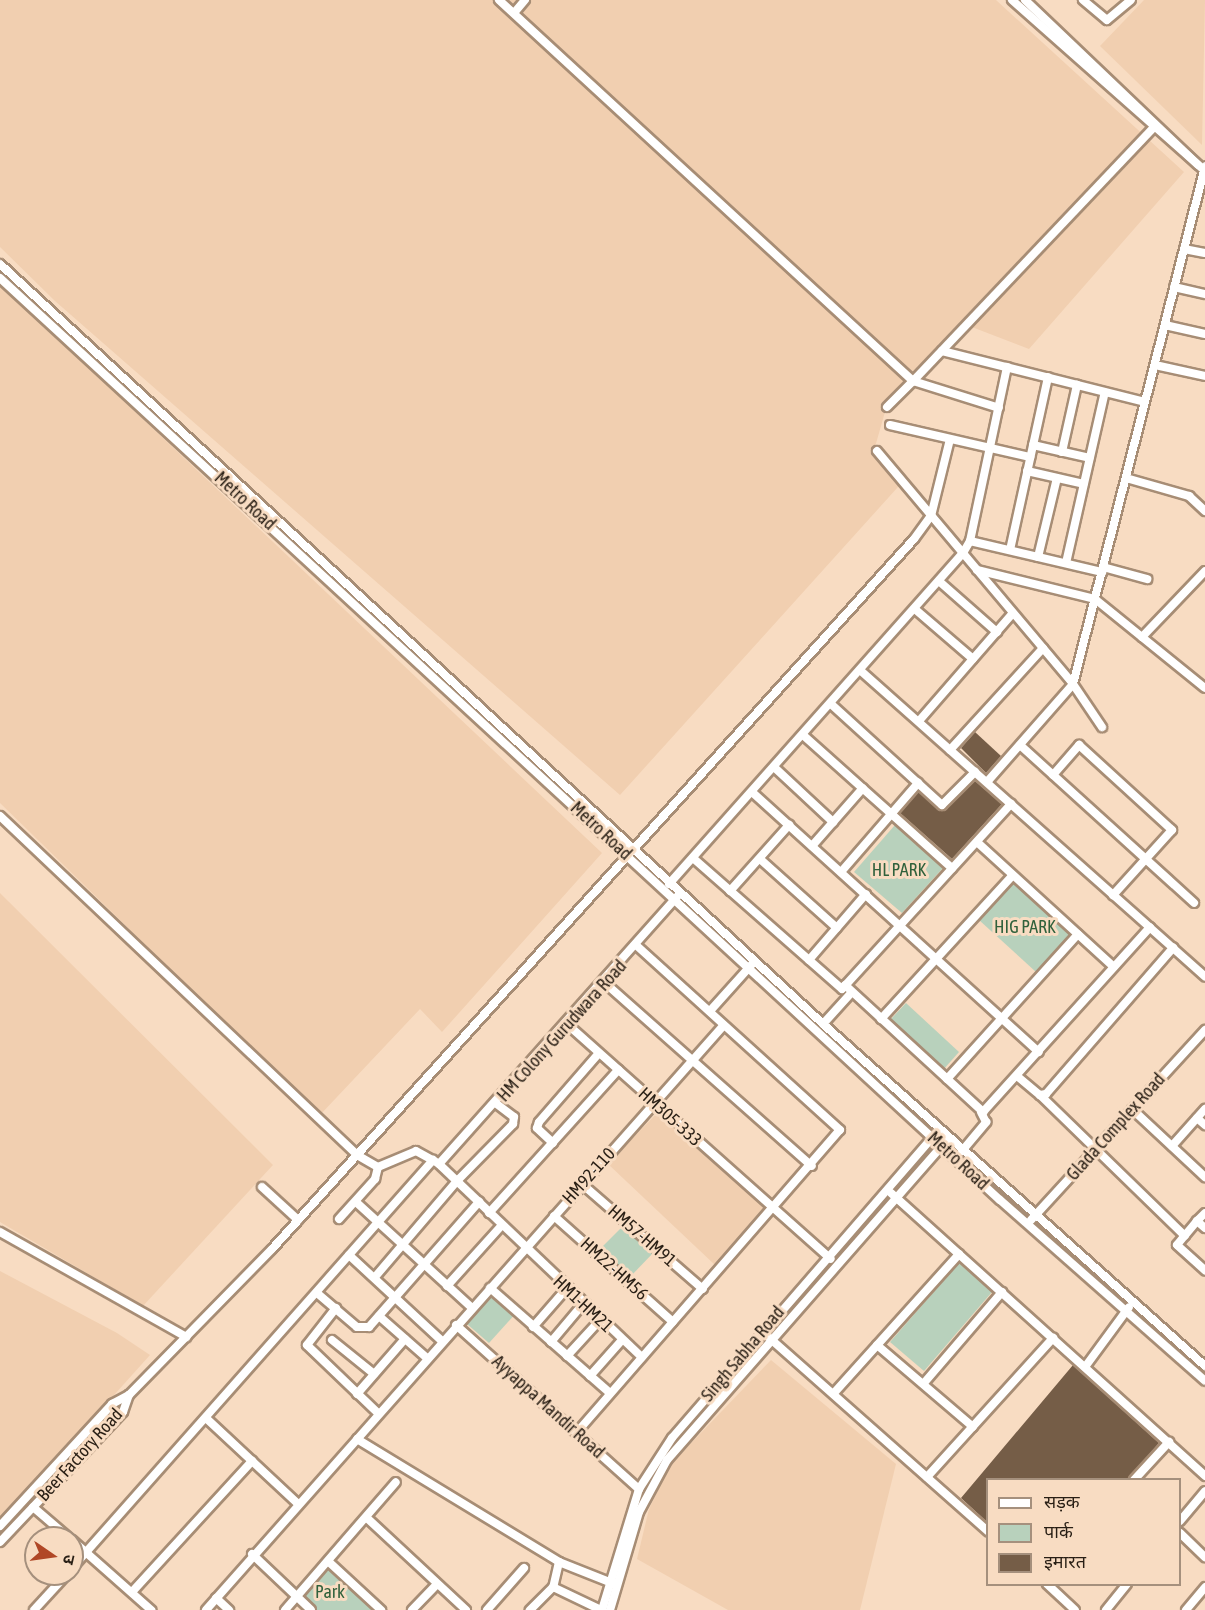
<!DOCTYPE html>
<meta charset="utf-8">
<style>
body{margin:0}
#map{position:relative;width:1205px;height:1610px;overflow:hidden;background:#f8dcc2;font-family:"Asap Condensed","Noto Sans Devanagari",sans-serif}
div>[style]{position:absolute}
.built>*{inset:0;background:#f1cfb0}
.green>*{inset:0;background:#b8d1bc}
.building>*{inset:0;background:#755d47}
.roads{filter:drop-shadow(2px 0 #a78d75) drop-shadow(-2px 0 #a78d75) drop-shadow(0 2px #a78d75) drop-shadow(0 -2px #a78d75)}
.minor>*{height:8px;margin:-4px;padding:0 4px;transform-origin:4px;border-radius:4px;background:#fff}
span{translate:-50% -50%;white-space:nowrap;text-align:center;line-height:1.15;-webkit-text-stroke:6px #f8dcc2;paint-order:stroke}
.street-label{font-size:18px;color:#291f15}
.park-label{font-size:18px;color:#30613c}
.legend{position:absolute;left:986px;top:1478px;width:195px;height:108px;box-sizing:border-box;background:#f8dcc2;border:2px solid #a5907d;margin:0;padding:8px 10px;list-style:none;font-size:18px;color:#291f15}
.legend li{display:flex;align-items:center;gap:12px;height:30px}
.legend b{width:30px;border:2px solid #a5907d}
.north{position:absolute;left:24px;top:1526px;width:60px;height:60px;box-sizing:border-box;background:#f8dcc2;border:2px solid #a5907d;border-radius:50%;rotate:103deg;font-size:16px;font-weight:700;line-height:24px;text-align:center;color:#291f15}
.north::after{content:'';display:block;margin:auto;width:21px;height:27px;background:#b04726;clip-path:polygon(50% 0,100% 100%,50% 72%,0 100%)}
</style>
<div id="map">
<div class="built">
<div style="clip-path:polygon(0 0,996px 0,1184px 172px,1029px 349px,964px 324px,885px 412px,875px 447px,907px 477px,620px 795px,55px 301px,0 247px)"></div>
<div style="clip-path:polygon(1144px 0,1205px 0,1202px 145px,1100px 46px)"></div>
<div style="clip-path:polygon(0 284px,602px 853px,442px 1032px,420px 1009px,320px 1115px,0 803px)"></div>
<div style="clip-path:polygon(0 893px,273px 1165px,143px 1306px,0 1222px)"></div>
<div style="clip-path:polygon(659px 1111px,766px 1208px,715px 1265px,608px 1164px)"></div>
<div style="clip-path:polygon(0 1271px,117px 1333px,150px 1355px,0 1522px)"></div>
<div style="clip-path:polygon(771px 1360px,896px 1464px,860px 1610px,728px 1610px,637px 1559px,649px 1509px,671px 1464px)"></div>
</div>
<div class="green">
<div style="clip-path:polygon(895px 825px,943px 868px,902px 913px,854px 872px)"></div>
<div style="clip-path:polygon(1013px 883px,1070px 934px,1036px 972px,979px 920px)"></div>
<div style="clip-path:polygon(906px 1003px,959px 1052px,943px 1070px,890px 1020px)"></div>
<div style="clip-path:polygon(625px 1224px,655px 1251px,630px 1277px,600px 1249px)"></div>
<div style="clip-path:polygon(959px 1263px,992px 1292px,924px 1371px,890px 1342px)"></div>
<div style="clip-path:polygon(494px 1291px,517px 1312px,489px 1343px,467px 1324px)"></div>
<div style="clip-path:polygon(329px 1565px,378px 1610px,315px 1610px,300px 1596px)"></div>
</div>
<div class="building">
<div style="clip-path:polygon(975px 732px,1001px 756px,986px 773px,961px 748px)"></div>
<div style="clip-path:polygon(975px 781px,1002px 804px,952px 859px,900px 813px,918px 792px,944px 811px)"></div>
<div style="clip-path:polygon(1073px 1365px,1159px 1443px,1128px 1479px,987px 1479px,987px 1522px,961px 1498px)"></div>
</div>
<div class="roads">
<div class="minor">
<div style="left:499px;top:0;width:563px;rotate:42.62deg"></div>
<div style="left:913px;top:381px;width:349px;rotate:-46.5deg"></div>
<div style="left:1012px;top:0;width:256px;rotate:41.5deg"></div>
<div style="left:1025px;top:0;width:239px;rotate:43.6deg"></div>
<div style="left:1083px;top:0;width:31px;rotate:40deg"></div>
<div style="left:1107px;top:20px;width:31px;rotate:-40deg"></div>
<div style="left:514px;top:13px;width:17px;rotate:-50deg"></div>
<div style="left:1184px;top:249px;width:21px;rotate:11deg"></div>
<div style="left:0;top:264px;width:1120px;rotate:42.72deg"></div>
<div style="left:823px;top:1024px;width:513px;rotate:41.84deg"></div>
<div style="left:0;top:278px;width:1360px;rotate:42.68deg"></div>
<div style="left:1000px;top:1200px;width:273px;rotate:41.4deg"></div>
<div style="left:1174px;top:287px;width:32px;rotate:13deg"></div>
<div style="left:1165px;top:325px;width:41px;rotate:12.7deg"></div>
<div style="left:942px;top:351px;width:209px;rotate:14.1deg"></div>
<div style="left:1155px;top:365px;width:51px;rotate:12.4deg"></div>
<div style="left:887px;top:407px;width:37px;rotate:-45deg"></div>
<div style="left:913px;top:381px;width:90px;rotate:17.4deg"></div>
<div style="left:890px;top:425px;width:144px;rotate:12.9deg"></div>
<div style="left:1033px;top:445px;width:58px;rotate:12.8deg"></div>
<div style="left:877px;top:451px;width:304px;rotate:49.9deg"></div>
<div style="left:1073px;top:684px;width:52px;rotate:56deg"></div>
<div style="left:1062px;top:452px;width:69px;rotate:-77.4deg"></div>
<div style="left:1027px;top:471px;width:58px;rotate:12.8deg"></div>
<div style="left:1126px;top:478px;width:66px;rotate:15.9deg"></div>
<div style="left:1189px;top:496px;width:22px;rotate:43deg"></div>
<div style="left:970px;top:541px;width:136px;rotate:13.2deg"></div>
<div style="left:1010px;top:550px;width:177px;rotate:-77.6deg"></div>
<div style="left:1038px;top:557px;width:81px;rotate:-76.5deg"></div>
<div style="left:1066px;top:563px;width:175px;rotate:-77.2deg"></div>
<div style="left:1103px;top:567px;width:46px;rotate:15.3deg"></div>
<div style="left:977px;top:570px;width:122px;rotate:13.8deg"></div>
<div style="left:1095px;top:599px;width:141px;rotate:39deg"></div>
<div style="left:940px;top:582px;width:76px;rotate:41.3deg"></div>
<div style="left:916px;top:610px;width:75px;rotate:40.7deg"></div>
<div style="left:1142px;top:637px;width:91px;rotate:-46.3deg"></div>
<div style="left:861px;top:671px;width:460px;rotate:41.6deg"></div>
<div style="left:831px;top:704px;width:150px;rotate:42.3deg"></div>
<div style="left:942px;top:805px;width:47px;rotate:-45deg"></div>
<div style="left:919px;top:721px;width:143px;rotate:-49deg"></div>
<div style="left:803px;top:735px;width:200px;rotate:41.8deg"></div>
<div style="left:1020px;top:745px;width:235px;rotate:42.2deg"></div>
<div style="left:950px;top:750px;width:138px;rotate:-47.6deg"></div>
<div style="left:774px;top:767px;width:81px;rotate:43deg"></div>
<div style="left:1053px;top:775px;width:40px;rotate:-49deg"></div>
<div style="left:1079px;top:745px;width:126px;rotate:42.4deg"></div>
<div style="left:1172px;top:830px;width:88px;rotate:132.2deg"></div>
<div style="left:987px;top:782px;width:130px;rotate:-48.7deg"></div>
<div style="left:1073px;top:684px;width:534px;rotate:-75.68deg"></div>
<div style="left:752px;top:792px;width:387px;rotate:42.2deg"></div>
<div style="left:0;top:816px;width:492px;rotate:43.5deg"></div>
<div style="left:357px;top:1155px;width:24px;rotate:30deg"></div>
<div style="left:378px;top:1167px;width:41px;rotate:-22.8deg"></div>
<div style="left:416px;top:1151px;width:26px;rotate:29deg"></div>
<div style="left:439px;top:1164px;width:280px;rotate:43.6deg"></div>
<div style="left:977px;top:842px;width:185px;rotate:42.4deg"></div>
<div style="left:812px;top:846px;width:77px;rotate:-48.7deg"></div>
<div style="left:693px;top:858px;width:198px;rotate:41.3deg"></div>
<div style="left:842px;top:989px;width:251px;rotate:-47.6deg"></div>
<div style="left:760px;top:859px;width:103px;rotate:41.9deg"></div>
<div style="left:841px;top:872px;width:118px;rotate:-49.1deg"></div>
<div style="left:669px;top:884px;width:443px;rotate:-48.4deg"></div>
<div style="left:963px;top:553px;width:14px;rotate:-60deg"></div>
<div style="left:970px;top:541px;width:178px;rotate:-78deg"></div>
<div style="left:730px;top:891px;width:89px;rotate:-48.2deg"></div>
<div style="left:809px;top:960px;width:87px;rotate:-49.2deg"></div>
<div style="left:605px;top:983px;width:276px;rotate:41.5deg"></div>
<div style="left:845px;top:985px;width:188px;rotate:42.6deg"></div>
<div style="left:983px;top:1112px;width:249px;rotate:-47.9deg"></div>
<div style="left:710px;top:1011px;width:64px;rotate:-48.1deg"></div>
<div style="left:881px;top:1019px;width:195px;rotate:-47.5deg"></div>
<div style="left:567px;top:1024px;width:353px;rotate:41.7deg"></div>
<div style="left:823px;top:1024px;width:43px;rotate:-47.8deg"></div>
<div style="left:1017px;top:1076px;width:30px;rotate:40deg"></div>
<div style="left:1040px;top:1095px;width:6px;rotate:-9deg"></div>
<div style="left:1046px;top:1094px;width:194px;rotate:-49deg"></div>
<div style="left:947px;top:1079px;width:195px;rotate:-47.9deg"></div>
<div style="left:1040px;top:1095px;width:202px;rotate:44.2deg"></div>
<div style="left:1132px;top:1109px;width:100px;rotate:43deg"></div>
<div style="left:1197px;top:1118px;width:11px;rotate:41deg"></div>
<div style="left:553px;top:1143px;width:22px;rotate:-137deg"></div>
<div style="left:537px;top:1128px;width:6px;rotate:-72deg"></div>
<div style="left:539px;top:1122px;width:91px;rotate:-49deg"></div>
<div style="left:1172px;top:1146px;width:50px;rotate:-48.3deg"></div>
<div style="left:962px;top:1151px;width:38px;rotate:-50deg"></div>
<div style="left:986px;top:1122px;width:11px;rotate:-117deg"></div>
<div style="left:439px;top:1164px;width:359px;rotate:-48.3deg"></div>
<div style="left:582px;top:1184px;width:160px;rotate:41deg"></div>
<div style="left:262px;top:1187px;width:49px;rotate:42.5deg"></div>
<div style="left:891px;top:1193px;width:423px;rotate:42deg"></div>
<div style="left:356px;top:1202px;width:157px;rotate:42.4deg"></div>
<div style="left:489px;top:1213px;width:193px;rotate:-47.9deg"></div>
<div style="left:554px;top:1216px;width:159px;rotate:41.7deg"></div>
<div style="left:339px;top:1219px;width:54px;rotate:-48deg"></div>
<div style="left:375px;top:1179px;width:12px;rotate:-76deg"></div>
<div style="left:1031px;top:1220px;width:258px;rotate:-47.5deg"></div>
<div style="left:1197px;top:1221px;width:11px;rotate:-45deg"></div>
<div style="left:1205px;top:1228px;width:11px;rotate:-139deg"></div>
<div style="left:1197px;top:1221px;width:31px;rotate:130deg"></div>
<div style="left:1177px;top:1245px;width:38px;rotate:42deg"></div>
<div style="left:0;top:1232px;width:214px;rotate:29.4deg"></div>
<div style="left:349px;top:1255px;width:127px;rotate:42.8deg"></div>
<div style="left:375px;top:1277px;width:126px;rotate:-49.5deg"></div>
<div style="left:457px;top:1181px;width:80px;rotate:-45.5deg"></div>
<div style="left:513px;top:1124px;width:7px;rotate:-82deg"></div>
<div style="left:514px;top:1117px;width:21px;rotate:-143deg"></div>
<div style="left:447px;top:1286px;width:82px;rotate:-48deg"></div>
<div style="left:490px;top:1288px;width:159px;rotate:41.2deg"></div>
<div style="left:317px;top:1293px;width:52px;rotate:40.4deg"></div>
<div style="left:357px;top:1327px;width:12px"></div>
<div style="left:369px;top:1327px;width:167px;rotate:-48.7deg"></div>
<div style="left:336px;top:1308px;width:47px;rotate:128.1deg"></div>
<div style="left:307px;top:1345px;width:98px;rotate:43.8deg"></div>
<div style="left:379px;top:1316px;width:64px;rotate:41.2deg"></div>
<div style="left:456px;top:1325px;width:246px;rotate:41.9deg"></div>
<div style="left:533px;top:1327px;width:50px;rotate:-49deg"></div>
<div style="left:765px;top:1334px;width:298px;rotate:41.5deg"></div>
<div style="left:332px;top:1340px;width:54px;rotate:39deg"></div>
<div style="left:551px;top:1342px;width:50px;rotate:-49.9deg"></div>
<div style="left:877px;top:1345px;width:126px;rotate:40.5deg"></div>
<div style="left:567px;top:1356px;width:49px;rotate:-47.5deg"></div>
<div style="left:1085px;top:1367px;width:74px;rotate:-53.7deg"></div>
<div style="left:590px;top:1376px;width:48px;rotate:-48.4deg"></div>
<div style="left:924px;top:1383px;width:120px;rotate:-49.4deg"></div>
<div style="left:834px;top:1393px;width:187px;rotate:-48deg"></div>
<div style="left:357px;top:1394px;width:73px;rotate:-48.9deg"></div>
<div style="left:207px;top:1419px;width:123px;rotate:43deg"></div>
<div style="left:578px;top:1431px;width:399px;rotate:-49deg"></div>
<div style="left:840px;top:1130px;width:273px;rotate:-137.8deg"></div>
<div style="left:357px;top:1439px;width:237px;rotate:31.3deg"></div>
<div style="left:559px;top:1562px;width:26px;rotate:103deg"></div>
<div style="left:553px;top:1587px;width:33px;rotate:135deg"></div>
<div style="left:927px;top:1477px;width:188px;rotate:-47.8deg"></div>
<div style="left:1134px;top:1480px;width:52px;rotate:-47.4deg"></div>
<div style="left:33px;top:1507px;width:48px;rotate:40.7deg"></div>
<div style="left:367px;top:1518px;width:135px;rotate:42.9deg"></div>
<div style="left:1180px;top:1521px;width:39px;rotate:-50deg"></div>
<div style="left:0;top:1526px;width:166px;rotate:-47.4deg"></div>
<div style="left:112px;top:1404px;width:19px;rotate:-28deg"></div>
<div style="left:129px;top:1395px;width:204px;rotate:-45.6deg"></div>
<div style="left:272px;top:1249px;width:957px;rotate:-47.88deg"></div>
<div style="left:914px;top:539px;width:29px;rotate:-54deg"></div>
<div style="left:931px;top:516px;width:79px;rotate:-76.1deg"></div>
<div style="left:1180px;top:1533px;width:35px;rotate:44deg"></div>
<div style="left:72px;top:1540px;width:106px;rotate:41.5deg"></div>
<div style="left:0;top:1542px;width:179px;rotate:-46.6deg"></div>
<div style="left:123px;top:1412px;width:18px;rotate:-71deg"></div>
<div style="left:252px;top:1554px;width:81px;rotate:43.5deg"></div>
<div style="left:329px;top:1562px;width:71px;rotate:42.7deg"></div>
<div style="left:559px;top:1562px;width:57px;rotate:21.6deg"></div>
<div style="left:72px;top:1568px;width:545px;rotate:-48.5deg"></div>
<div style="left:1047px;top:1584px;width:38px;rotate:43deg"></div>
<div style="left:553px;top:1587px;width:53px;rotate:25.6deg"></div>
<div style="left:132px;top:1592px;width:178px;rotate:-47.5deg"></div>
<div style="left:216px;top:1598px;width:18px;rotate:43deg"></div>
<div style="left:34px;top:1610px;width:49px;rotate:-47.5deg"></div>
<div style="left:206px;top:1610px;width:781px;rotate:-48.48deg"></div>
<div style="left:285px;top:1610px;width:169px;rotate:-49.1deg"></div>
<div style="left:412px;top:1610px;width:36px;rotate:-46deg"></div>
<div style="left:487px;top:1610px;width:56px;rotate:-48.6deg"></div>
<div style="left:602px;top:1610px;width:127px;rotate:-73deg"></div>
<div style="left:639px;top:1489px;width:61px;rotate:-57.1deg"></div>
<div style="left:672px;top:1438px;width:403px;rotate:-49.1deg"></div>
<div style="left:610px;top:1610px;width:102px;rotate:-73.5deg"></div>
<div style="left:639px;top:1512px;width:59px;rotate:-61.7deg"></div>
<div style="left:667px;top:1460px;width:424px;rotate:-48.8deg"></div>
<div style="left:1106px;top:1610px;width:33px;rotate:-51deg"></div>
<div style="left:1186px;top:1610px;width:30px;rotate:-50deg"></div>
</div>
</div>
<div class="street-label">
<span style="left:245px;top:501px;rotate:43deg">Metro Road</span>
<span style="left:601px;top:831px;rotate:43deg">Metro Road</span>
<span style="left:562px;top:1031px;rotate:-48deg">HM Colony Gurudwara Road</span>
<span style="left:670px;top:1117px;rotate:42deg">HM305-333</span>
<span style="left:1116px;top:1127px;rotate:-48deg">Glada Complex Road</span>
<span style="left:958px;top:1161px;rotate:43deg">Metro Road</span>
<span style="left:589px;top:1176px;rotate:-48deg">HM92-110</span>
<span style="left:642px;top:1236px;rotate:41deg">HM57-HM91</span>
<span style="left:614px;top:1269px;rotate:42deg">HM22-HM56</span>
<span style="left:583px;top:1304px;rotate:43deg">HM1-HM21</span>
<span style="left:743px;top:1354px;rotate:-50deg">Singh Sabha Road</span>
<span style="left:548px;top:1407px;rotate:42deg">Ayyappa Mandir Road</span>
<span style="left:80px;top:1455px;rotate:-48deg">Beer Factory Road</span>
</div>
<div class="park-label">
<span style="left:899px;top:870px">HL PARK</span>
<span style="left:1025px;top:927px">HIG PARK</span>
<span style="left:330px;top:1592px">Park</span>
</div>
<ul class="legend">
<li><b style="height:8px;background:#fff"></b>सड़क</li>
<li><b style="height:16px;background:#b8d1bc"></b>पार्क</li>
<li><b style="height:16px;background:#755d47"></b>इमारत</li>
</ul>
<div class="north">उ</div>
</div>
